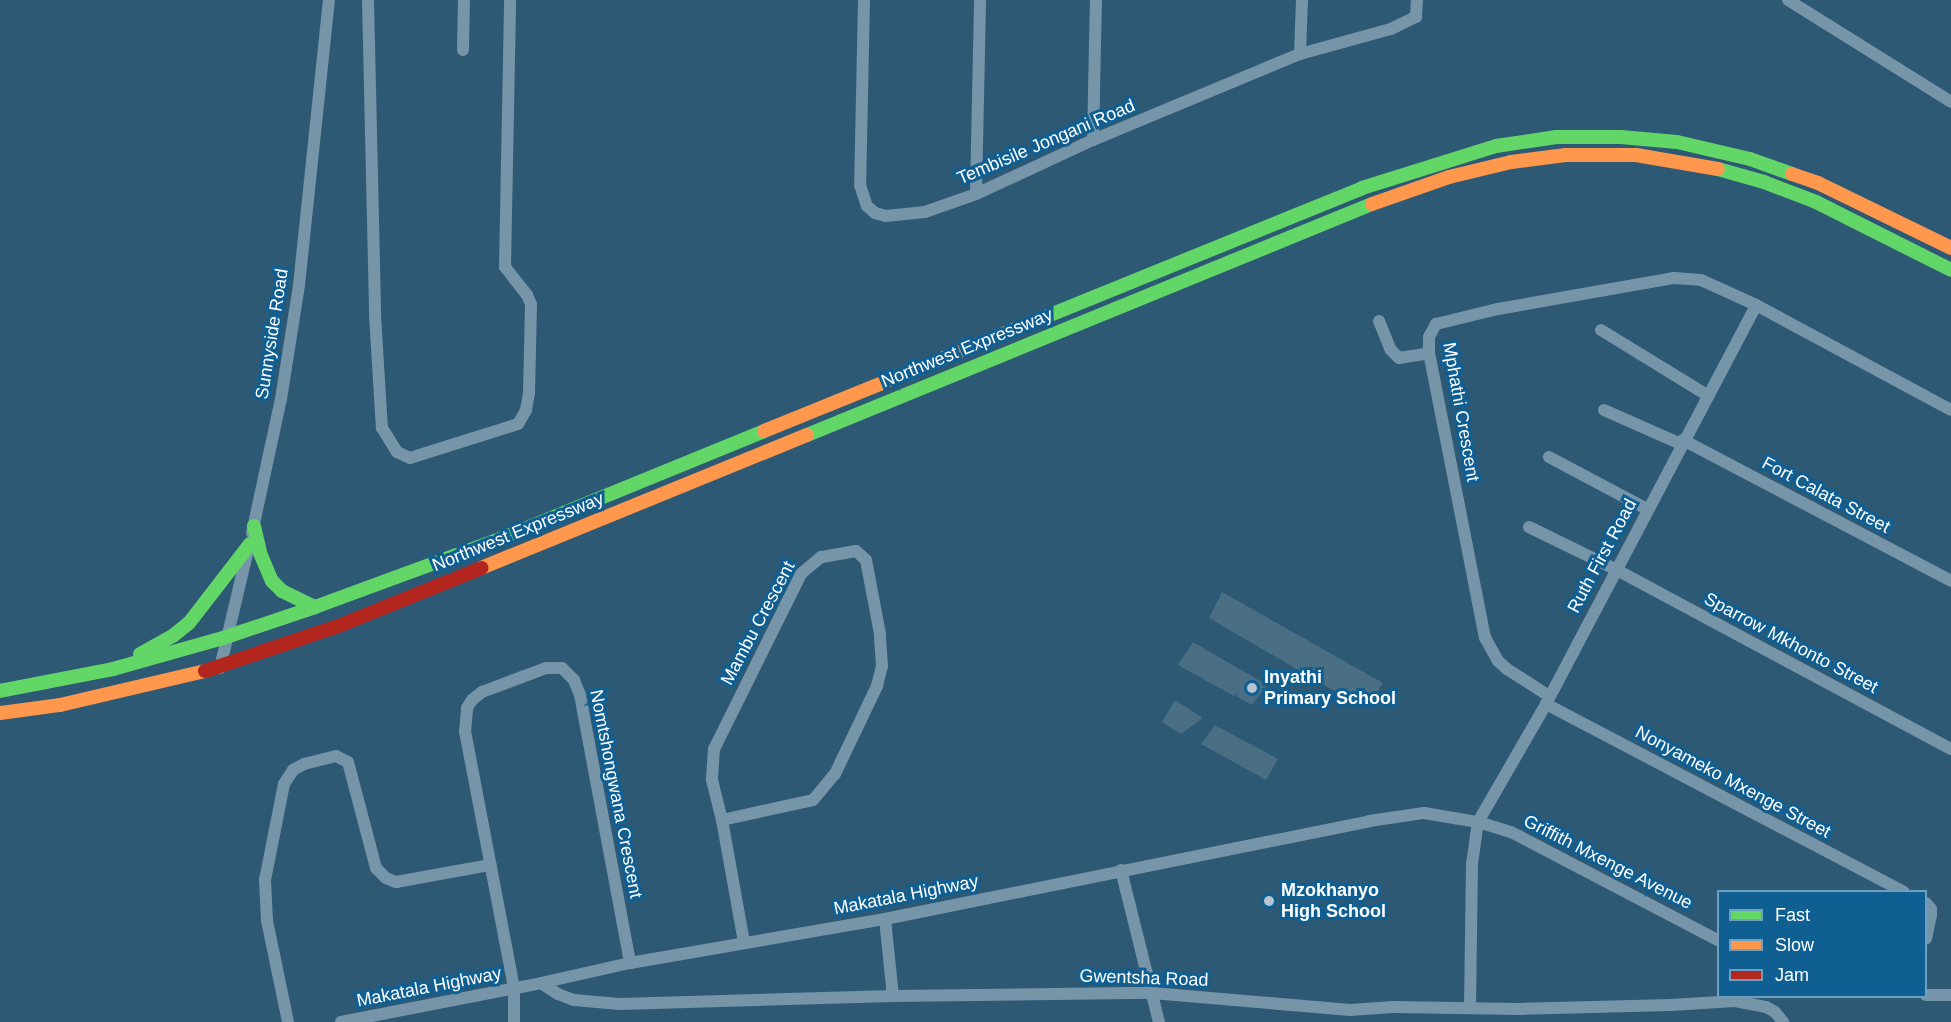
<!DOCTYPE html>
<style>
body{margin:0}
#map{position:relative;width:1951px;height:1022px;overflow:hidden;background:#2d5975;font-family:Helvetica,sans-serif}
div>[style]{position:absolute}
.building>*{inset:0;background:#4a6e84}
.street>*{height:12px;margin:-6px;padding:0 6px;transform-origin:6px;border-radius:6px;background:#7695a8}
.fast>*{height:14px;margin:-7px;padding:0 7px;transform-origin:7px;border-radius:7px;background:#63d668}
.slow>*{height:14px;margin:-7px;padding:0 7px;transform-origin:7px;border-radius:7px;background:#ff974d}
.jam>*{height:14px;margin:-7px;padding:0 7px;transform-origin:7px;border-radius:7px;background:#b3261e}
.dots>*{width:16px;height:16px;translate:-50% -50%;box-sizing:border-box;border:3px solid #0f5f93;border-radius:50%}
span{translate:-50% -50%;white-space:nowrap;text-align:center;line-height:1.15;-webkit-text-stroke:6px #0f5f93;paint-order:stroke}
.street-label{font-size:18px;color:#fff}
.poi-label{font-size:18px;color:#fff;font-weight:700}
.left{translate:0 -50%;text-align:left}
.legend{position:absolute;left:1717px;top:890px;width:210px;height:108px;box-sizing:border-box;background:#0f5f93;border:2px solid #6f9fbe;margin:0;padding:8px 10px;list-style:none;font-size:18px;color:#fff}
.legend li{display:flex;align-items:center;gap:12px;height:30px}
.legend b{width:30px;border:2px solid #6f9fbe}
</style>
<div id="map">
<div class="building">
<div style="clip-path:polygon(1222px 592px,1383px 683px,1368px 706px,1362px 707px,1209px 618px)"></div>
<div style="clip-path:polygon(1193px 642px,1267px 685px,1252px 705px,1236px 696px,1239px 692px,1234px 696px,1178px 665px)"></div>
<div style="clip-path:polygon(1175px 700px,1203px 718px,1181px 734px,1162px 722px)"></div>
<div style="clip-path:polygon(1215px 725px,1278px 759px,1266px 780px,1201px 744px)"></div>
</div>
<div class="street">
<div style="left:368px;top:0;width:315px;rotate:88.7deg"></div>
<div style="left:375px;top:315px;width:113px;rotate:86.5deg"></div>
<div style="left:382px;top:428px;width:28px;rotate:58deg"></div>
<div style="left:397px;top:452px;width:14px;rotate:25deg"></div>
<div style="left:410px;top:458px;width:113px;rotate:-17.5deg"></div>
<div style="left:518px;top:424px;width:16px;rotate:-60deg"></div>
<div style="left:526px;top:410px;width:17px;rotate:-80deg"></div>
<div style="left:529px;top:393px;width:89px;rotate:-88.7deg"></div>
<div style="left:531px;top:304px;width:10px;rotate:-114deg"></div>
<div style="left:527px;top:295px;width:36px;rotate:-128deg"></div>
<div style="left:505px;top:267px;width:267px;rotate:-88.9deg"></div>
<div style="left:864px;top:0;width:185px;rotate:91.2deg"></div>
<div style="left:860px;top:185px;width:22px;rotate:72deg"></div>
<div style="left:867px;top:206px;width:11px;rotate:41deg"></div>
<div style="left:875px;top:213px;width:11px;rotate:15deg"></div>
<div style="left:886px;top:216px;width:39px;rotate:-6deg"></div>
<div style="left:925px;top:212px;width:54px;rotate:-19.4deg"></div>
<div style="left:976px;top:194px;width:129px;rotate:-24.8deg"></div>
<div style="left:1093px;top:140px;width:224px;rotate:-22.6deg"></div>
<div style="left:1300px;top:54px;width:94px;rotate:-15.4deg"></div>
<div style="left:1391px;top:29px;width:28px;rotate:-26deg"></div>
<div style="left:1416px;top:17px;width:17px;rotate:-87deg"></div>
<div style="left:1788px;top:0;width:192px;rotate:32deg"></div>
<div style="left:463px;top:50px;width:50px;rotate:-88.9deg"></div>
<div style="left:1300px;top:54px;width:54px;rotate:-87.9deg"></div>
<div style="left:1093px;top:140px;width:140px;rotate:-88.8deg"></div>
<div style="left:976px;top:194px;width:194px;rotate:-88.8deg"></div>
<div style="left:1379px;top:321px;width:31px;rotate:68deg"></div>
<div style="left:1391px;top:350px;width:11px;rotate:45deg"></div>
<div style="left:1399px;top:358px;width:30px;rotate:-9deg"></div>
<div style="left:1601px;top:330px;width:124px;rotate:31.5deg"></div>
<div style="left:1604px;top:410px;width:84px;rotate:23.8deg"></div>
<div style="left:1683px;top:440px;width:303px;rotate:27.7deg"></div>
<div style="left:1549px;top:457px;width:111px;rotate:28deg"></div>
<div style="left:1529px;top:527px;width:96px;rotate:26deg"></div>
<div style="left:1615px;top:569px;width:381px;rotate:28.2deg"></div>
<div style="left:252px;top:533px;width:137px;rotate:-77.8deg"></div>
<div style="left:281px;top:399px;width:115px;rotate:-81deg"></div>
<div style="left:299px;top:285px;width:287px;rotate:-84deg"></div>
<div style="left:220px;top:668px;width:121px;rotate:-76.7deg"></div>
<div style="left:1549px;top:696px;width:50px;rotate:-147.3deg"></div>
<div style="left:1507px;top:669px;width:12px;rotate:-138deg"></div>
<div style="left:1498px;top:661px;width:26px;rotate:-119deg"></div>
<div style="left:1485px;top:638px;width:290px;rotate:-101.1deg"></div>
<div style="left:1429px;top:353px;width:16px;rotate:-90deg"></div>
<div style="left:1429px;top:337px;width:15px;rotate:-62deg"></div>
<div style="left:1436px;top:324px;width:64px;rotate:-13.6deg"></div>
<div style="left:1498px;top:309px;width:179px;rotate:-10deg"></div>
<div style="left:1674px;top:278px;width:27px;rotate:4deg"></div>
<div style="left:1701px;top:280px;width:60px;rotate:24.4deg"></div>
<div style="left:1756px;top:305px;width:221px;rotate:28.3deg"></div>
<div style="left:1546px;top:704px;width:404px;rotate:27.7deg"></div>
<div style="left:722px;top:820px;width:93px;rotate:-12.4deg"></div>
<div style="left:813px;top:800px;width:34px;rotate:-50deg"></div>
<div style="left:835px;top:774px;width:98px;rotate:-64.5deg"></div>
<div style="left:877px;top:686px;width:21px;rotate:-76deg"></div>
<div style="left:882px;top:666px;width:32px;rotate:-94deg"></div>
<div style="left:880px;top:634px;width:75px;rotate:-100.7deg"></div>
<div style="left:866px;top:560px;width:13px;rotate:-138deg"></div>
<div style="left:856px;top:551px;width:36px;rotate:170deg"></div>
<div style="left:821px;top:557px;width:26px;rotate:140deg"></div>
<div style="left:801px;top:574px;width:195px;rotate:116.4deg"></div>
<div style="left:714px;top:749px;width:31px;rotate:94deg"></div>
<div style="left:712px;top:780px;width:41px;rotate:76deg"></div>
<div style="left:722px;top:820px;width:124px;rotate:79.8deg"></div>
<div style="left:1121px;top:870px;width:157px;rotate:76deg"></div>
<div style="left:1926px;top:903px;width:8px;rotate:50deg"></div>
<div style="left:1931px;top:909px;width:6px;rotate:90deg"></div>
<div style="left:1931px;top:915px;width:24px;rotate:102deg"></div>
<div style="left:885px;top:919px;width:77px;rotate:84.1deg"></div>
<div style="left:893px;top:996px;width:259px;rotate:-0.7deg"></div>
<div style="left:1152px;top:993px;width:199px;rotate:4.9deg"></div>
<div style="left:1350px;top:1010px;width:43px;rotate:-4deg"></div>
<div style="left:1393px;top:1007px;width:126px;rotate:0.9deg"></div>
<div style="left:1519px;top:1009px;width:152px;rotate:-1.5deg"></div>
<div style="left:1671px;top:1005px;width:64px;rotate:-3.6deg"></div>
<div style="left:1735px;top:1001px;width:5px;rotate:-79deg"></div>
<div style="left:541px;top:983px;width:20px;rotate:33deg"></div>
<div style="left:558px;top:994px;width:17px;rotate:21deg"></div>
<div style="left:574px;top:1000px;width:46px;rotate:5deg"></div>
<div style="left:620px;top:1004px;width:273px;rotate:-1.7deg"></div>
<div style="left:1926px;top:995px;width:25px"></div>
<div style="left:1735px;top:1001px;width:32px;rotate:11deg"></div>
<div style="left:1766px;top:1007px;width:10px;rotate:29deg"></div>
<div style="left:1775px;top:1012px;width:13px;rotate:51deg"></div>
<div style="left:1470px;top:1007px;width:143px;rotate:-89.2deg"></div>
<div style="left:1472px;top:864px;width:42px;rotate:-81.9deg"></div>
<div style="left:1478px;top:822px;width:136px;rotate:-60deg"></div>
<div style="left:1546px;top:704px;width:451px;rotate:-62.2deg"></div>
<div style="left:288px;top:1022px;width:103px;rotate:-101.7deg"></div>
<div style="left:267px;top:921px;width:41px;rotate:-92.8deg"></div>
<div style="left:265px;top:880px;width:98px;rotate:-78.8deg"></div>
<div style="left:284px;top:784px;width:17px;rotate:-57deg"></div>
<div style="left:293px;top:770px;width:13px;rotate:-29deg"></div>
<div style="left:304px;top:764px;width:33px;rotate:-14deg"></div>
<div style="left:336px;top:756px;width:13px;rotate:27deg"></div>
<div style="left:348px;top:762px;width:110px;rotate:75.2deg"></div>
<div style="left:376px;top:868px;width:14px;rotate:45deg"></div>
<div style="left:386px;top:878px;width:11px;rotate:22deg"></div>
<div style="left:396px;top:882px;width:96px;rotate:-10.3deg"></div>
<div style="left:341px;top:1022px;width:204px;rotate:-11deg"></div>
<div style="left:541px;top:983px;width:91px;rotate:-12.7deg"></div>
<div style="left:630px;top:963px;width:259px;rotate:-9.8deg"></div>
<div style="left:885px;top:919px;width:494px;rotate:-11.4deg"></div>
<div style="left:1369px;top:821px;width:56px;rotate:-8.3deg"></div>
<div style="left:1424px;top:813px;width:55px;rotate:9.5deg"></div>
<div style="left:1478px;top:822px;width:34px;rotate:17deg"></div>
<div style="left:1511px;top:832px;width:233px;rotate:27.6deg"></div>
<div style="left:514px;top:1022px;width:34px;rotate:-90deg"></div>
<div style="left:514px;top:988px;width:261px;rotate:-100.8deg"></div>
<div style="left:465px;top:732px;width:24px;rotate:-85deg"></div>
<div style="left:467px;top:708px;width:9px;rotate:-58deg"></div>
<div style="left:472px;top:700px;width:13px;rotate:-39deg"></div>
<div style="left:482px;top:692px;width:68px;rotate:-20.6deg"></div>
<div style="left:546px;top:668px;width:16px"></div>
<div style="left:562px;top:668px;width:17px;rotate:45deg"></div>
<div style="left:574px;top:680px;width:16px;rotate:68deg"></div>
<div style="left:580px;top:695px;width:273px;rotate:79.4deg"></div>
</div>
<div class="fast">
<div style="left:1718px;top:169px;width:48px;rotate:15.8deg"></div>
<div style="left:1764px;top:182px;width:56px;rotate:21deg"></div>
<div style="left:1816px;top:202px;width:151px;rotate:26.7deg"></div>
<div style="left:1018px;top:328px;width:371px;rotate:-22.1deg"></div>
<div style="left:1362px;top:188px;width:140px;rotate:-17.4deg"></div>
<div style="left:1496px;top:146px;width:61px;rotate:-8.5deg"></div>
<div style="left:1556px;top:137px;width:65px"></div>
<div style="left:1621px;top:137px;width:56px;rotate:5.1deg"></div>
<div style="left:1677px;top:142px;width:75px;rotate:13.1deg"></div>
<div style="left:1750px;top:159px;width:45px;rotate:19.7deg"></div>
<div style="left:807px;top:435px;width:610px;rotate:-22.24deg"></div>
<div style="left:254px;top:526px;width:28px;rotate:77deg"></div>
<div style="left:260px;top:553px;width:30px;rotate:67deg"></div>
<div style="left:272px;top:581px;width:14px;rotate:45deg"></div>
<div style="left:282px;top:591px;width:37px;rotate:26deg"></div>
<div style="left:140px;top:654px;width:39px;rotate:-29deg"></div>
<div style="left:174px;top:635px;width:19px;rotate:-39deg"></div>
<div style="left:189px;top:623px;width:100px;rotate:-52.3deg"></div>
<div style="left:0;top:691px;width:115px;rotate:-11deg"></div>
<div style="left:113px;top:669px;width:117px;rotate:-15.8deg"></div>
<div style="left:226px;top:637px;width:94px;rotate:-18.6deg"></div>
<div style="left:315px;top:607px;width:197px;rotate:-20.2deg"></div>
<div style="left:500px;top:539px;width:285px;rotate:-22.2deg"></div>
</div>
<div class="slow">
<div style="left:1792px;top:174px;width:28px;rotate:19deg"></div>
<div style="left:1818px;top:183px;width:148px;rotate:26deg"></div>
<div style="left:1372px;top:204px;width:82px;rotate:-19.3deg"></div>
<div style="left:1449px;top:177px;width:64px;rotate:-13.6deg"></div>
<div style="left:1511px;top:162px;width:55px;rotate:-7.3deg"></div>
<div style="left:1566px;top:155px;width:70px"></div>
<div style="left:1636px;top:155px;width:83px;rotate:9.7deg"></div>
<div style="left:764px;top:431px;width:274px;rotate:-22.1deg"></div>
<div style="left:481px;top:568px;width:352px;rotate:-22.2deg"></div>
<div style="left:0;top:713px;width:61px;rotate:-7.6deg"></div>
<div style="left:60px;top:705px;width:149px;rotate:-13.2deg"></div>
</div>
<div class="jam">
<div style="left:205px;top:671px;width:138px;rotate:-18.6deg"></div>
<div style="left:336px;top:627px;width:157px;rotate:-22.1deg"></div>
</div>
<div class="dots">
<div style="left:1252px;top:688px;background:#b6c5cf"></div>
<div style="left:1269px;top:901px;background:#b6c5cf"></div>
</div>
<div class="street-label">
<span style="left:1046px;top:142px;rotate:-23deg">Tembisile Jongani Road</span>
<span style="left:272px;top:334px;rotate:-81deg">Sunnyside Road</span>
<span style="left:967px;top:348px;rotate:-22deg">Northwest Expressway</span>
<span style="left:1461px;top:412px;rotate:80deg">Mphathi Crescent</span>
<span style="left:1826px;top:495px;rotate:28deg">Fort Calata Street</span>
<span style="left:518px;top:532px;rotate:-22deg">Northwest Expressway</span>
<span style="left:1602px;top:556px;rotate:-62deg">Ruth First Road</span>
<span style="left:758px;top:623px;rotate:-62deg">Mambu Crescent</span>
<span style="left:1791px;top:643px;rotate:28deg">Sparrow Mkhonto Street</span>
<span style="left:1733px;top:782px;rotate:28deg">Nonyameko Mxenge Street</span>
<span style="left:616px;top:794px;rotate:79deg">Nomtshongwana Crescent</span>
<span style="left:1608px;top:862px;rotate:27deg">Griffith Mxenge Avenue</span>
<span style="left:906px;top:895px;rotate:-11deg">Makatala Highway</span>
<span style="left:1144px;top:978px;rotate:2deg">Gwentsha Road</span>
<span style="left:429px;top:987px;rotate:-11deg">Makatala Highway</span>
</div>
<div class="poi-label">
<span class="left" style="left:1264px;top:688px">Inyathi<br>Primary School</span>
<span class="left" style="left:1281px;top:901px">Mzokhanyo<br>High School</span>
</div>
<ul class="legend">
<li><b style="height:8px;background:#63d668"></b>Fast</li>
<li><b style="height:8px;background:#ff974d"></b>Slow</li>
<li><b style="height:8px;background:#b3261e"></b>Jam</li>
</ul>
</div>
